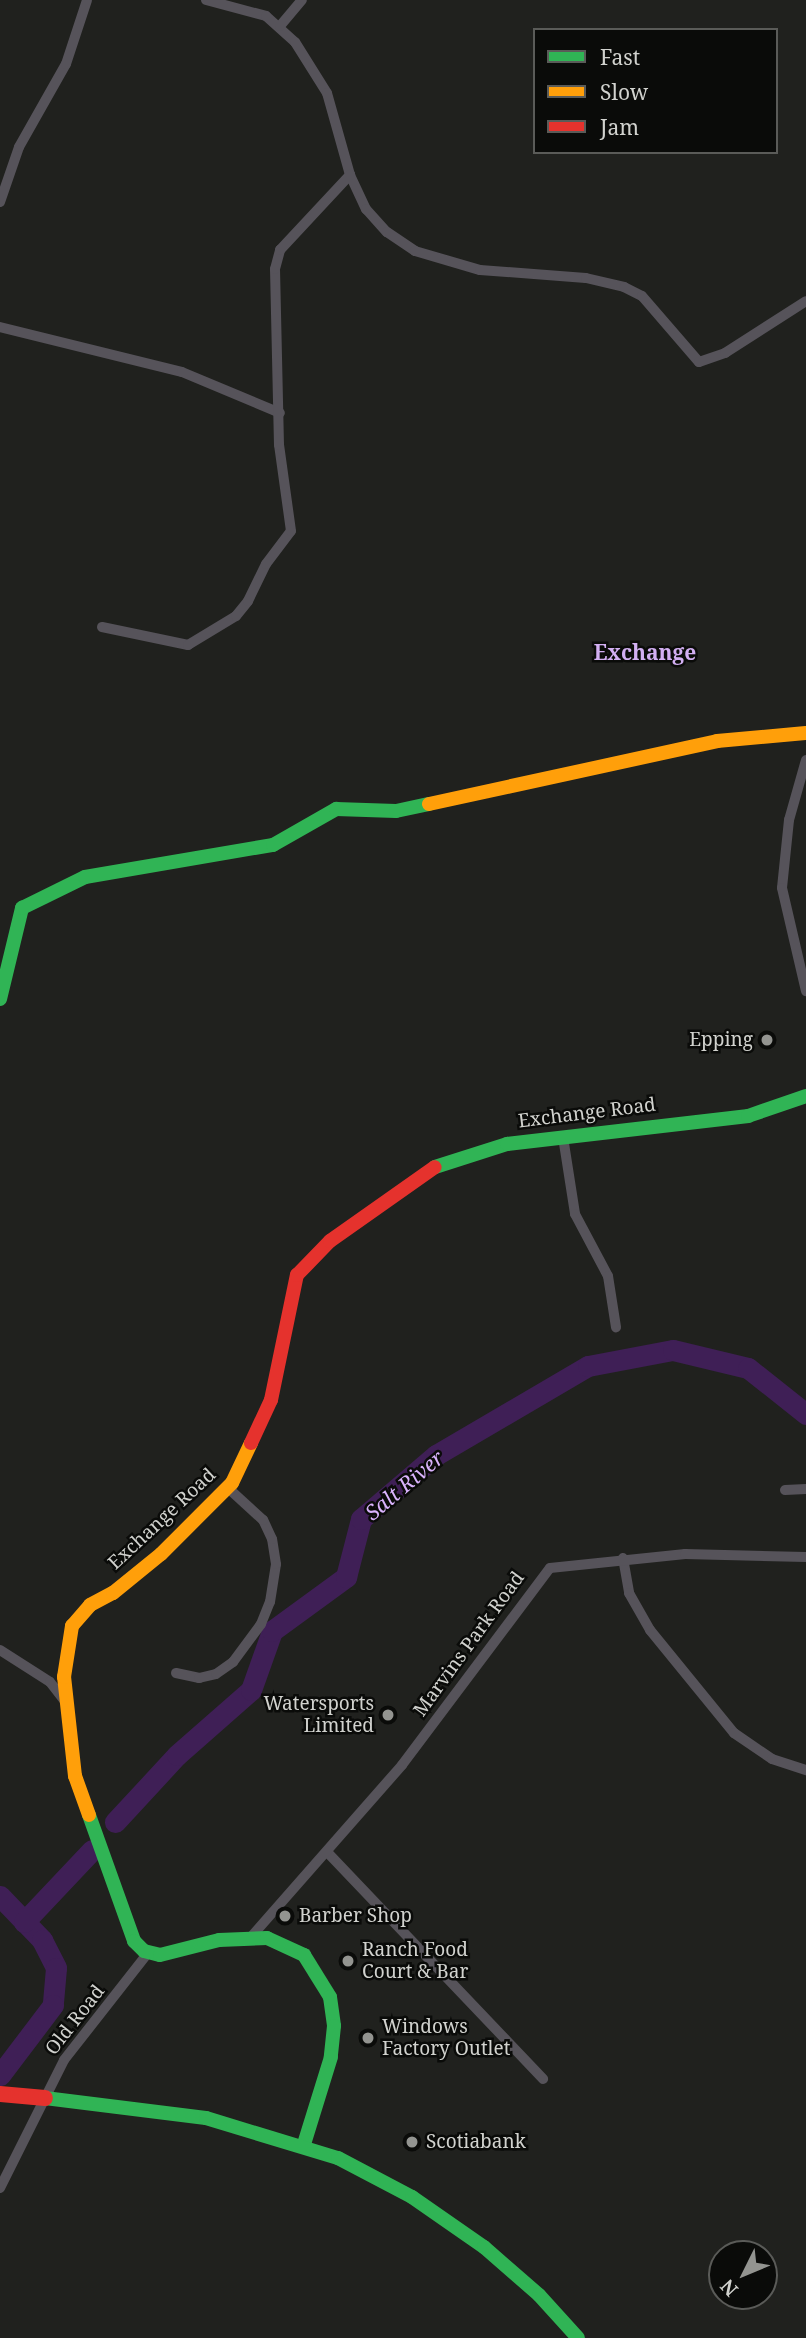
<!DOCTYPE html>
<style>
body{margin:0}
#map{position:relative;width:806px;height:2338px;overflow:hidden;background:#20211e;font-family:"Noto Serif",serif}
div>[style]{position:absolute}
.river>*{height:21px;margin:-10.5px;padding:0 10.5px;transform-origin:10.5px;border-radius:10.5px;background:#3f1f56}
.street>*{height:10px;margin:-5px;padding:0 5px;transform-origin:5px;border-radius:5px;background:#56535a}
.fast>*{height:14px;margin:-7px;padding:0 7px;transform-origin:7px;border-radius:7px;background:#30b455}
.slow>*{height:14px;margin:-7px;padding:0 7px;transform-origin:7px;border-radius:7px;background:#ff9f0a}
.jam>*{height:14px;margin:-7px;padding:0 7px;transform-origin:7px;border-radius:7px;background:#e5322d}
.jam-bridge>*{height:16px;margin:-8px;padding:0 8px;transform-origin:8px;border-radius:8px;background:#e5322d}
.dots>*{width:19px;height:19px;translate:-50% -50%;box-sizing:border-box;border:4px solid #0a0b09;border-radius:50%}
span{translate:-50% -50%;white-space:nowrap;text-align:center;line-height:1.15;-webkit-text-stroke:5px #0a0b09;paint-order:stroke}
.poi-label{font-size:19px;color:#d1d2ce}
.right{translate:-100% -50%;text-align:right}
.left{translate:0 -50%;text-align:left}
.street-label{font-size:19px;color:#d1d2ce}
.neighbourhood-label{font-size:21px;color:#d2aff2;font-weight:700}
.water-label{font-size:21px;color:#dab3fd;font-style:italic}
.legend{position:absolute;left:533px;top:28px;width:245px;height:126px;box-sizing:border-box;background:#0a0b09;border:2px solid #5a5b58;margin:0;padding:9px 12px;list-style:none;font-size:21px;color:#d1d2ce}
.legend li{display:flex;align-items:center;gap:14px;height:35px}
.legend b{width:35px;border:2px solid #5a5b58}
.north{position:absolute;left:708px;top:2240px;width:70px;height:70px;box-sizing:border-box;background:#0a0b09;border:2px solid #5a5b58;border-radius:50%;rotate:227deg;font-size:19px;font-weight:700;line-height:28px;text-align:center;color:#d1d2ce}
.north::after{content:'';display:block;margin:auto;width:24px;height:32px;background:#939490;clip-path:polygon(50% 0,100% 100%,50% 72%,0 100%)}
</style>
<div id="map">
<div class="river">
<div style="left:115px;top:1822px;width:91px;rotate:-47.2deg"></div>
<div style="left:177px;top:1755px;width:98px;rotate:-41.3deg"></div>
<div style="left:251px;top:1690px;width:63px;rotate:-70.4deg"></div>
<div style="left:272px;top:1631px;width:92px;rotate:-36.1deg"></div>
<div style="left:346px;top:1577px;width:60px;rotate:-75.5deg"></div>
<div style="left:361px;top:1519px;width:99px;rotate:-40.5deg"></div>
<div style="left:436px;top:1455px;width:176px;rotate:-30.4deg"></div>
<div style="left:588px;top:1366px;width:86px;rotate:-10.7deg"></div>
<div style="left:673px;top:1350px;width:77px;rotate:13.5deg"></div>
<div style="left:748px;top:1368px;width:74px;rotate:38.4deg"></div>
<div style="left:0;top:1896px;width:61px;rotate:46.3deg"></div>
<div style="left:42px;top:1940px;width:31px;rotate:63deg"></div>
<div style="left:56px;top:1968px;width:37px;rotate:95deg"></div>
<div style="left:53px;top:2005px;width:88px;rotate:127.1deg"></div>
<div style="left:24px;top:1922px;width:99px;rotate:-46.6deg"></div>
</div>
<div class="street">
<div style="left:206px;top:0;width:62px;rotate:14.9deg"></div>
<div style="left:266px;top:16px;width:39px;rotate:42deg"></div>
<div style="left:295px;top:42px;width:60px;rotate:57.9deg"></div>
<div style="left:327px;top:93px;width:85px;rotate:74.3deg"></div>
<div style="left:350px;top:175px;width:38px;rotate:65deg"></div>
<div style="left:366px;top:209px;width:31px;rotate:48deg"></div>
<div style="left:387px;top:232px;width:34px;rotate:34deg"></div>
<div style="left:415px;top:251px;width:68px;rotate:16.3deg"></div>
<div style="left:480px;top:270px;width:106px;rotate:4.3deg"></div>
<div style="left:586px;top:278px;width:39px;rotate:13deg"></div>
<div style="left:624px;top:287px;width:20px;rotate:27deg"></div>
<div style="left:642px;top:296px;width:87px;rotate:49.2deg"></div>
<div style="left:699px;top:362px;width:28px;rotate:-19deg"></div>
<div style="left:725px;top:353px;width:96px;rotate:-32.7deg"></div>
<div style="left:280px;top:26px;width:34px;rotate:-50deg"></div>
<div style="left:0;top:202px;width:58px;rotate:-70.9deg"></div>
<div style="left:19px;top:147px;width:95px;rotate:-60.5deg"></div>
<div style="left:66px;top:64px;width:67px;rotate:-71.8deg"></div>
<div style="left:0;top:327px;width:187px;rotate:13.9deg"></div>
<div style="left:182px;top:372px;width:106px;rotate:22.7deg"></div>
<div style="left:102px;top:627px;width:88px;rotate:11.8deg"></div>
<div style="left:188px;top:645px;width:56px;rotate:-31.1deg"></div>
<div style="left:236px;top:616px;width:19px;rotate:-51deg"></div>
<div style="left:248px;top:601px;width:41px;rotate:-64.1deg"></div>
<div style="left:266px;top:564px;width:41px;rotate:-52.9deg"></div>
<div style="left:291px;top:531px;width:87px;rotate:-97.9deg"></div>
<div style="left:279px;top:445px;width:176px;rotate:-91.3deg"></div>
<div style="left:275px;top:269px;width:20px;rotate:-75deg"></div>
<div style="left:280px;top:250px;width:103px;rotate:-47deg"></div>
<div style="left:806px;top:760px;width:62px;rotate:105.8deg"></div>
<div style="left:789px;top:820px;width:68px;rotate:95.9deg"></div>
<div style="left:782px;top:888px;width:106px;rotate:76.9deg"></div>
<div style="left:563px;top:1137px;width:78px;rotate:81.1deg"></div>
<div style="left:575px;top:1214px;width:70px;rotate:62deg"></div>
<div style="left:608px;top:1276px;width:52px;rotate:81.1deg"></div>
<div style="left:785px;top:1490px;width:21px;rotate:-3deg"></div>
<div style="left:623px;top:1558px;width:36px;rotate:80deg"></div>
<div style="left:629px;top:1593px;width:43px;rotate:60.4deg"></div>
<div style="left:650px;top:1630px;width:133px;rotate:50.8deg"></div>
<div style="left:734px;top:1733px;width:46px;rotate:34.4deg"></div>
<div style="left:772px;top:1759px;width:36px;rotate:18deg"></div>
<div style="left:0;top:1650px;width:59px;rotate:32.6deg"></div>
<div style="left:50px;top:1682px;width:28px;rotate:52deg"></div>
<div style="left:176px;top:1673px;width:24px;rotate:12deg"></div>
<div style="left:199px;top:1678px;width:17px;rotate:-13deg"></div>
<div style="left:216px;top:1674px;width:21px;rotate:-35deg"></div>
<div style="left:233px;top:1662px;width:47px;rotate:-53.6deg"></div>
<div style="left:261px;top:1624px;width:24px;rotate:-68deg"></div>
<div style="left:270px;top:1602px;width:38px;rotate:-81deg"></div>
<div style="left:276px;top:1564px;width:25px;rotate:-99deg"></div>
<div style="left:272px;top:1539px;width:21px;rotate:-115deg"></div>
<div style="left:263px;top:1520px;width:47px;rotate:-137.6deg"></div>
<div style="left:328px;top:1853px;width:312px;rotate:46.4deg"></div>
<div style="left:251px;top:1937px;width:229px;rotate:-48.7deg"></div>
<div style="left:402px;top:1765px;width:246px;rotate:-53.1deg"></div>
<div style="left:550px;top:1568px;width:136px;rotate:-5.9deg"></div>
<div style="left:685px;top:1554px;width:121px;rotate:1.4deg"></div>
<div style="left:0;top:2188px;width:143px;rotate:-63.4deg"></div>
<div style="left:64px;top:2060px;width:136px;rotate:-51.9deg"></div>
</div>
<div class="fast">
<div style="left:0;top:999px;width:94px;rotate:-76.4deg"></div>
<div style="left:22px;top:908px;width:70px;rotate:-26.2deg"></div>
<div style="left:85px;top:877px;width:191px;rotate:-9.7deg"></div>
<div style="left:273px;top:845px;width:73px;rotate:-29.7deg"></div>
<div style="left:336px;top:809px;width:60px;rotate:1.9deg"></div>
<div style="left:396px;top:811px;width:34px;rotate:-12deg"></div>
<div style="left:435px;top:1167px;width:76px;rotate:-17.7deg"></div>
<div style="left:507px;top:1144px;width:243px;rotate:-6.6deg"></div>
<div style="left:748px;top:1116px;width:61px;rotate:-19deg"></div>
<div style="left:89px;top:1815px;width:134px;rotate:70.3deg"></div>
<div style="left:134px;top:1941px;width:14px;rotate:45deg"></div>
<div style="left:144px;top:1951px;width:16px;rotate:14deg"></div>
<div style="left:160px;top:1955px;width:61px;rotate:-14.3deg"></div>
<div style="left:219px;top:1940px;width:48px;rotate:-2.4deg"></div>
<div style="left:267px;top:1938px;width:41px;rotate:24.7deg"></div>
<div style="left:304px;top:1955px;width:49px;rotate:58.2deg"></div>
<div style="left:330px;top:1997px;width:29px;rotate:82deg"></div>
<div style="left:334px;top:2026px;width:31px;rotate:96deg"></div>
<div style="left:331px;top:2057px;width:91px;rotate:107.2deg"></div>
<div style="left:45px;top:2098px;width:162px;rotate:7.1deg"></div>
<div style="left:206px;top:2118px;width:138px;rotate:16.9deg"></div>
<div style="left:338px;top:2158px;width:84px;rotate:27.8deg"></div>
<div style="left:412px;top:2197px;width:88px;rotate:34.8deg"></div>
<div style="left:484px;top:2247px;width:73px;rotate:41.1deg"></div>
<div style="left:539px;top:2295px;width:58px;rotate:47.8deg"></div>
</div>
<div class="slow">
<div style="left:429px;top:804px;width:295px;rotate:-12.3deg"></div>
<div style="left:717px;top:741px;width:89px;rotate:-5.1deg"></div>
<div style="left:89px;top:1815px;width:41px;rotate:-109.7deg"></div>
<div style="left:75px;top:1776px;width:100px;rotate:-96.3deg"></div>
<div style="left:64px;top:1677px;width:52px;rotate:-81.1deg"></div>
<div style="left:72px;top:1626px;width:28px;rotate:-49deg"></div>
<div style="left:90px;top:1605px;width:26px;rotate:-28deg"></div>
<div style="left:113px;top:1593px;width:62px;rotate:-39.1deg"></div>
<div style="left:161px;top:1554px;width:100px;rotate:-45deg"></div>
<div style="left:232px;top:1483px;width:44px;rotate:-64.6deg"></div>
</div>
<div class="jam">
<div style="left:251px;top:1443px;width:47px;rotate:-65.1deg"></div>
<div style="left:271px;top:1400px;width:128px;rotate:-78.3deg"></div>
<div style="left:297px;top:1275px;width:47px;rotate:-45.9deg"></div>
<div style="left:330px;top:1241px;width:128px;rotate:-35.2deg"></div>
</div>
<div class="jam-bridge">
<div style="left:0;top:2094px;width:45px;rotate:5.1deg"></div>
</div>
<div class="dots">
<div style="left:767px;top:1040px;background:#939490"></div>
<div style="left:388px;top:1715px;background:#939490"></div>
<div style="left:285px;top:1916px;background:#939490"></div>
<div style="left:348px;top:1961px;background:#939490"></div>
<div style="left:368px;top:2038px;background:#939490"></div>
<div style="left:412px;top:2142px;background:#939490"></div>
</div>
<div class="poi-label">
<span class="right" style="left:753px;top:1040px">Epping</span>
<span class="right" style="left:374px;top:1715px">Watersports<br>Limited</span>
<span class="left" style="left:299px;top:1916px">Barber Shop</span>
<span class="left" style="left:362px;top:1961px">Ranch Food<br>Court &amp; Bar</span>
<span class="left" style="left:382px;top:2038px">Windows<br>Factory Outlet</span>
<span class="left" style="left:426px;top:2142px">Scotiabank</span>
</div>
<div class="street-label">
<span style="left:587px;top:1113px;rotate:-7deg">Exchange Road</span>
<span style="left:162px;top:1519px;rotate:-43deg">Exchange Road</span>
<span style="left:469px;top:1644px;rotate:-54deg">Marvins Park Road</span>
<span style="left:75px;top:2020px;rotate:-52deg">Old Road</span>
</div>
<div class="neighbourhood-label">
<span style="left:645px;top:652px">Exchange</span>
</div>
<div class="water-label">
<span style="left:404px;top:1485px;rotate:-40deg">Salt River</span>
</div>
<ul class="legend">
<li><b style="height:9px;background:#30b455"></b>Fast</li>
<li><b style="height:9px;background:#ff9f0a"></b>Slow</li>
<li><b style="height:9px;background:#e5322d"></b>Jam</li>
</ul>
<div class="north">N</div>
</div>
